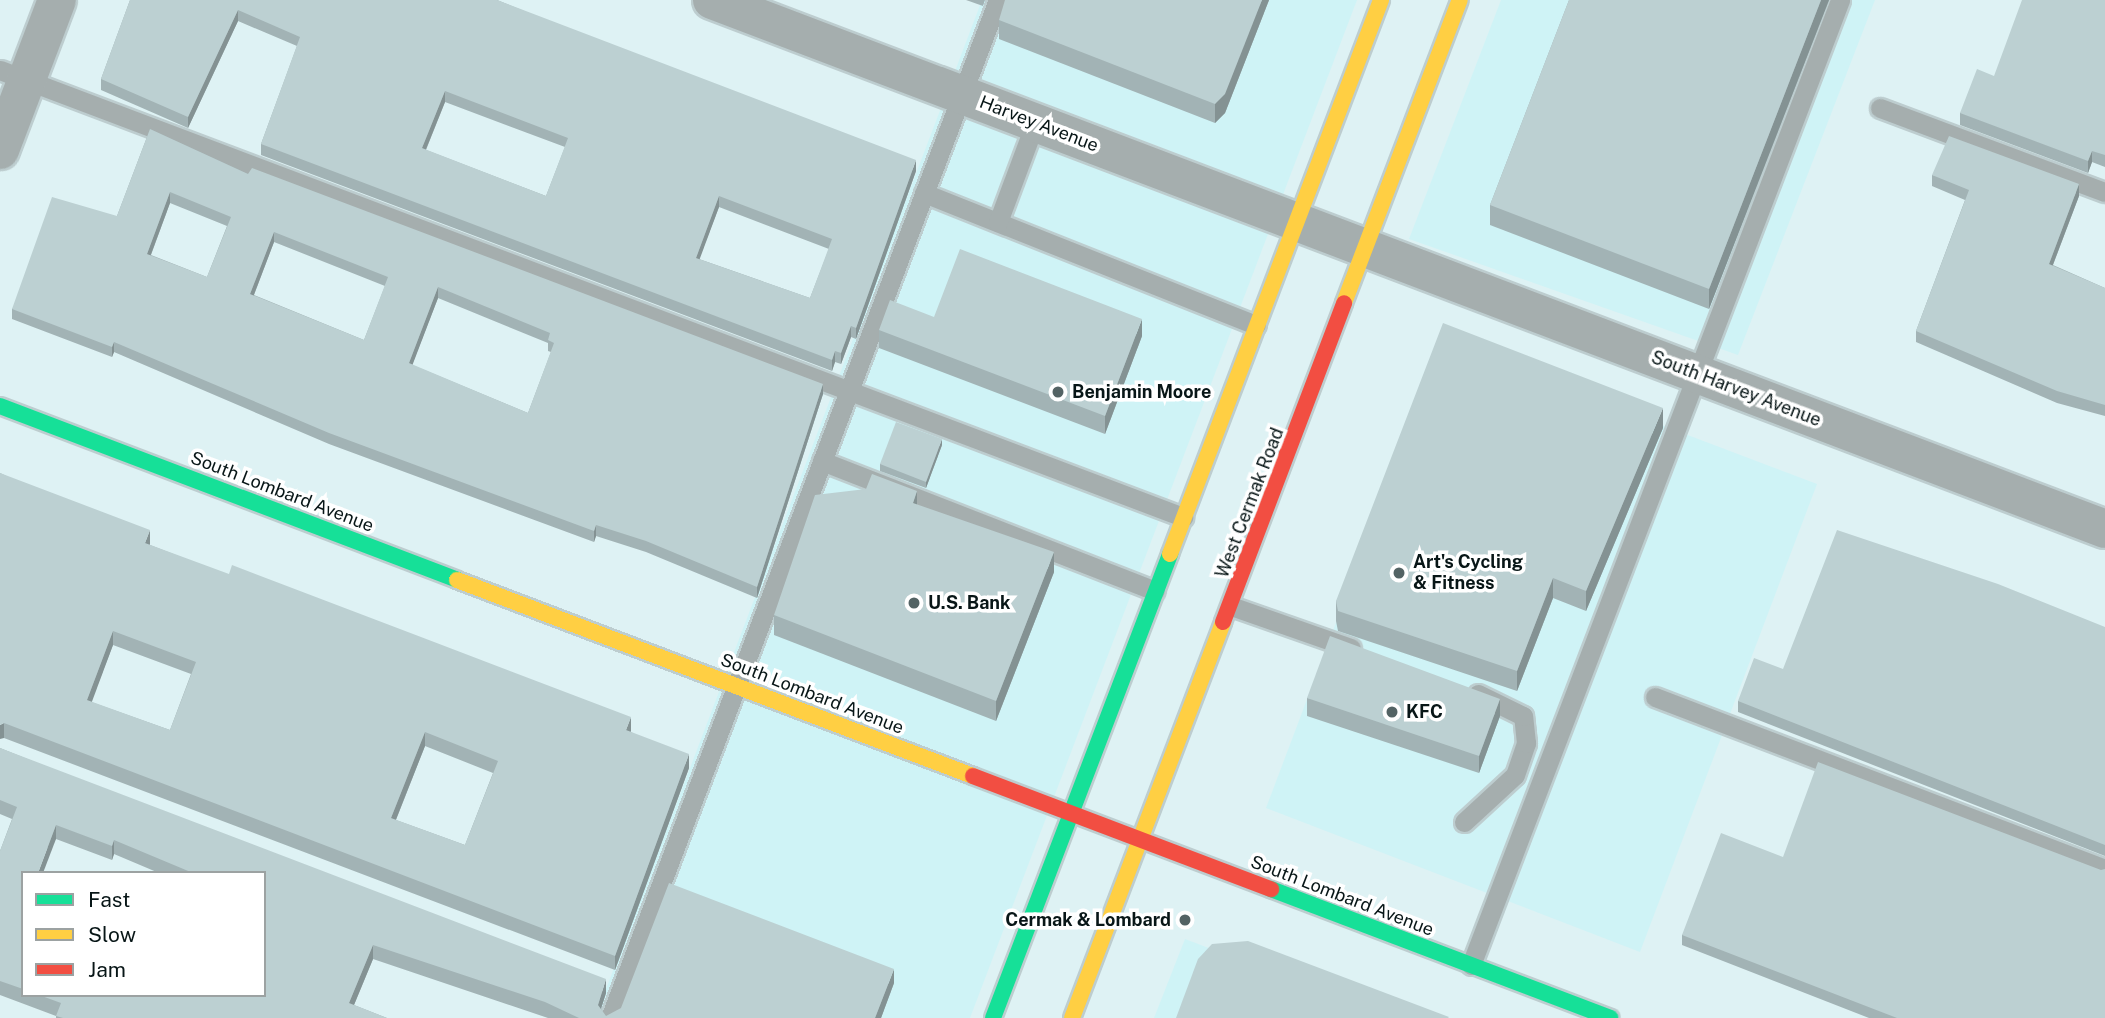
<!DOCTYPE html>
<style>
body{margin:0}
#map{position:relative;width:2105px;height:1018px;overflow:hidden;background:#def2f4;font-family:"Public Sans",sans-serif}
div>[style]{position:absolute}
.built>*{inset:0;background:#cff3f6}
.roads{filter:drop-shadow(2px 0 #bdcdcf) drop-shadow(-2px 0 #bdcdcf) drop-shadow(0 2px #bdcdcf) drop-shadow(0 -2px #bdcdcf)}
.lane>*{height:19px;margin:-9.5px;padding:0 9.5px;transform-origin:9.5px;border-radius:9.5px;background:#a5aeae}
.street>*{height:38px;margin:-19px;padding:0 19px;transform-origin:19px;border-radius:19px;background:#a5aeae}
.fast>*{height:16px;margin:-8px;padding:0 8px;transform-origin:8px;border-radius:8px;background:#16e098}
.slow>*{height:16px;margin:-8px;padding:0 8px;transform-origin:8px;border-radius:8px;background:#ffcf43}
.jam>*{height:16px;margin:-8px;padding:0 8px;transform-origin:8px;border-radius:8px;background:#f24e42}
.wall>*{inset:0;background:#a2b3b5}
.shaded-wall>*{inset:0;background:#849293}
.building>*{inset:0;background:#bcd0d2}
.dots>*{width:19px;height:19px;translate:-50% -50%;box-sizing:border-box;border:4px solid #fff;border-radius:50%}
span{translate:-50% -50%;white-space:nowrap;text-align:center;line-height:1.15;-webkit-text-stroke:7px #fff;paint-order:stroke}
.street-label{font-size:18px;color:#081617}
.poi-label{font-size:18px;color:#081617;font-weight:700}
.left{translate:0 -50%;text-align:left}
.right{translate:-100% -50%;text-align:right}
.legend{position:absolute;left:21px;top:871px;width:245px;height:126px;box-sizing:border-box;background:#fff;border:2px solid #9ca2a2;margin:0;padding:9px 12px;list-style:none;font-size:21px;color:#081617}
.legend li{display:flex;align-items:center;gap:14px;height:35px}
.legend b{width:35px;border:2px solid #9ca2a2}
</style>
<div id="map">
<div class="built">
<div style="clip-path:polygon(982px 0,1357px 0,970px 1018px,595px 1018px)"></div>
<div style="clip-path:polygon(1501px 0,1875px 0,1738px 355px,1409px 239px)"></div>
<div style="clip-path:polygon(1442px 342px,1817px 484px,1640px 952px,1266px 808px)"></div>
<div style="clip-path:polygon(1185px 939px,1393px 1018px,1154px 1018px)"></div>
</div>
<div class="roads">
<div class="lane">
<div style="left:0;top:70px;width:1265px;rotate:20.7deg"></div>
<div style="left:1880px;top:108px;width:240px;rotate:20.5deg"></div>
<div style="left:924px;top:193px;width:357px;rotate:21.7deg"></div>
<div style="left:998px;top:222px;width:106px;rotate:-69.5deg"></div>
<div style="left:822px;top:461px;width:357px;rotate:21.3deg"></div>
<div style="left:1231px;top:606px;width:127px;rotate:19.3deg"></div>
<div style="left:1655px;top:697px;width:482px;rotate:20.9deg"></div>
<div style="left:1464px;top:822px;width:69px;rotate:-42.7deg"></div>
<div style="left:1515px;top:775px;width:34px;rotate:-71deg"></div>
<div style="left:1526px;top:743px;width:27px;rotate:-96deg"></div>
<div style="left:1523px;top:716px;width:50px;rotate:-153.9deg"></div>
<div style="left:1471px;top:965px;width:1033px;rotate:-69.07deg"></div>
<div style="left:610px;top:1018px;width:1089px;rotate:-69.14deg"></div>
</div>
<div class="street">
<div style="left:712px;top:0;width:1490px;rotate:20.79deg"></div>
<div style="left:0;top:150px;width:160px;rotate:-69.2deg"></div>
</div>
<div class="fast">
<div style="left:0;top:406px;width:489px;rotate:20.8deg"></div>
<div style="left:1271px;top:889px;width:363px;rotate:20.8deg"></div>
<div style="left:993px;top:1018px;width:497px;rotate:-69.1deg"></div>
</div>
<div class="slow">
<div style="left:1344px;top:303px;width:324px;rotate:-69.1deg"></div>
<div style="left:1170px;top:554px;width:593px;rotate:-69.15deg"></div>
<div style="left:457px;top:580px;width:552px;rotate:20.8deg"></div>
<div style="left:1072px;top:1018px;width:424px;rotate:-69.1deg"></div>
</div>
<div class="jam">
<div style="left:1223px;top:622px;width:341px;rotate:-69.2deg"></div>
<div style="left:973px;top:776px;width:319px;rotate:20.8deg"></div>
</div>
</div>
<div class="wall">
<div style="clip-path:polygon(evenodd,130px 0,497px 0,916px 171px,856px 339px,851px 337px,841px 364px,835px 362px,832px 371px,261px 155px,261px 144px,297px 46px,238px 21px,188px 128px,101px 90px,101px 79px,130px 0,445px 102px,565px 147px,546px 196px,426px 150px,445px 102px,130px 0,719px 207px,829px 249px,810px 298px,699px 259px,719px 207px)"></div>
<div style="clip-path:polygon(966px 0,985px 0,983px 6px)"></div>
<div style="clip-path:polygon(1269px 0,1225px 113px,1215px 123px,999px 39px,999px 20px)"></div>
<div style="clip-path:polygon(1569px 0,1829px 0,1709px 309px,1490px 225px,1490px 205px)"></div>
<div style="clip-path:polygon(2105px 0,2105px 167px,2092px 162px,2088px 173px,1960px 125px,1960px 113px)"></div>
<div style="clip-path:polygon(evenodd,150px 129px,248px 174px,823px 394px,757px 598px,646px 552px,596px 536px,594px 542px,329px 444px,114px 352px,112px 357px,12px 319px,12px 309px,117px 216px,150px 129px,170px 203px,227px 226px,207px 277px,151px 255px,170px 203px,150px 129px,274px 242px,385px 286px,364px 340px,254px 295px,274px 242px,150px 129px,438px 298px,548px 343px,548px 351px,551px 352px,528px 413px,412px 365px,438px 298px)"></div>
<div style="clip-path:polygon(1932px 175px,2079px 196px,2053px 265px,2105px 288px,2105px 416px,2057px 403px,1916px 342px,1916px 331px,1965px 200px,1932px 186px)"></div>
<div style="clip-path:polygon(934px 317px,1142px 336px,1105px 434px,879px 348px,879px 330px)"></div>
<div style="clip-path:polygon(1663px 428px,1586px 611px,1553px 598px,1517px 691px,1338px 631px,1336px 621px,1336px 601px)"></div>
<div style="clip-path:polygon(942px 445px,926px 488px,880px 471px,880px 464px)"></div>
<div style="clip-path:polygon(evenodd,0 473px,150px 545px,631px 732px,689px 768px,615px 970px,4px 738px,0 473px,113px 645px,191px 674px,170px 730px,91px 702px,113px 645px,0 473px,425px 746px,493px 773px,465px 845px,396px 820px,425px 746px)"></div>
<div style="clip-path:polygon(917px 505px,1054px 572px,996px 721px,774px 635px,774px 615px)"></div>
<div style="clip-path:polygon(2105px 627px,2105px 856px,1738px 712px,1738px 701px)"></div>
<div style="clip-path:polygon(1307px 698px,1500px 716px,1479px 773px,1307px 716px)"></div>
<div style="clip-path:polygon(evenodd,0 748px,606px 993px,601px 1009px,606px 1016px,894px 983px,881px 1018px,548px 1018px,373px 959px,354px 1005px,387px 1018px,56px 1018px,56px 1016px,0 995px,0 851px,12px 819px,0 814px,0 748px,56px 839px,112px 860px,114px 854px,159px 873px,264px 873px,264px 995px,23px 995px,23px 873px,56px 839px)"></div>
<div style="clip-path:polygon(1783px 857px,2101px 870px,2105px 1018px,1869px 1018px,1682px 945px,1682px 935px)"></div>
</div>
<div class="shaded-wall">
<div style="clip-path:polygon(1262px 0,1269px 0,1225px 113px,1215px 123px,1215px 104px)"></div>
<div style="clip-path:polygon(1821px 0,1829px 0,1709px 309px,1709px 289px)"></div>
<div style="clip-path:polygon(238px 10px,238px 21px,188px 128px,188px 117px)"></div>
<div style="clip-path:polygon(445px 91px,445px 102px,422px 159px,422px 148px)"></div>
<div style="clip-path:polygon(2092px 151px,2092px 162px,2088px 173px,2088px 161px)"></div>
<div style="clip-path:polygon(916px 160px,916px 171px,856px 339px,856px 328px)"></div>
<div style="clip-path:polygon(2079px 184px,2079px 196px,2049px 275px,2049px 264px)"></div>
<div style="clip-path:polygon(170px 192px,170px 203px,147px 265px,147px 254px)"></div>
<div style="clip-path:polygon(719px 196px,719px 207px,696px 269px,696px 258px)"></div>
<div style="clip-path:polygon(274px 232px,274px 242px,250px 305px,250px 294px)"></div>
<div style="clip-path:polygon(438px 287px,438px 298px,409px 374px,409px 363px)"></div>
<div style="clip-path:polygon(1142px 319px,1142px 336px,1105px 434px,1105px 416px)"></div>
<div style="clip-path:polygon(851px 326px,851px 337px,841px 364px,841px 353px)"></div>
<div style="clip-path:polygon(114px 342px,114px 352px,112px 357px,112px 347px)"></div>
<div style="clip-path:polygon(835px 351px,835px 362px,832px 371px,832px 360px)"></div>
<div style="clip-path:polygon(823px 384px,823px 394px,757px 598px,757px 587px)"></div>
<div style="clip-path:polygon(1663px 408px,1663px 428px,1586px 611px,1586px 591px)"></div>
<div style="clip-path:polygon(942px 439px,942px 445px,926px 488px,926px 482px)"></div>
<div style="clip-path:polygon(917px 491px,917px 511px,913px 503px)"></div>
<div style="clip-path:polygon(596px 525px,596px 536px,594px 542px,594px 531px)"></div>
<div style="clip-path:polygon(150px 530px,150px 544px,145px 557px,145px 543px)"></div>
<div style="clip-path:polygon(1054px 552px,1054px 572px,996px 721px,996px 701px)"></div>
<div style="clip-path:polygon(1553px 578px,1553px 598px,1517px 691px,1517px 671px)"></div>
<div style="clip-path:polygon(113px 631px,113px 645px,87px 715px,87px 700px)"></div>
<div style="clip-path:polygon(1500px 699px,1500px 716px,1479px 773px,1479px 756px)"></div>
<div style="clip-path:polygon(631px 717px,631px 731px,626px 744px,626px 730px)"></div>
<div style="clip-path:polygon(4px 723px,4px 738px,0 739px,0 725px)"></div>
<div style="clip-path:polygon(425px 732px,425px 746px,391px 832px,391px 818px)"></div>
<div style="clip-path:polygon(689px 754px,689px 768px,615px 970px,615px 956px)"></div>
<div style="clip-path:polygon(56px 825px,56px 839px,43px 873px,38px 873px)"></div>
<div style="clip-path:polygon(114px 840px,114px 854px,112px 860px,112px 846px)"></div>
<div style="clip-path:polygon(373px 945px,373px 959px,349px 1017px,349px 1003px)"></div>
<div style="clip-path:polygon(894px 969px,894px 983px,881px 1018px,875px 1018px)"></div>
<div style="clip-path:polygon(606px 979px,606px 993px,598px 1018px,598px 1005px)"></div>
</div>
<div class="building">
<div style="clip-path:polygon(evenodd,130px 0,497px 0,916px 160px,856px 328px,851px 326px,841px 353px,835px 351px,832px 360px,261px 144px,300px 37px,238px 10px,188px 117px,101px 79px,130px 0,445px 91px,568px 138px,546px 196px,422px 148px,445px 91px,130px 0,719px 196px,832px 239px,810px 298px,696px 258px,719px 196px)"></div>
<div style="clip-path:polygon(1005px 0,1262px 0,1225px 94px,1215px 104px,999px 20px)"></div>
<div style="clip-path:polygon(1569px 0,1821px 0,1709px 289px,1490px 205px)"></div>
<div style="clip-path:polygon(2022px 0,2105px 0,2105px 155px,2092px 151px,2088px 161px,1960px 113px,1977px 69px,1994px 76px)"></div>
<div style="clip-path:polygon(evenodd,150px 129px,248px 174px,252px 168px,823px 384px,757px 587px,646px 541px,596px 525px,594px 531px,329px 433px,114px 342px,112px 347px,12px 309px,52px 197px,117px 216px,150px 129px,170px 192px,231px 217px,207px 277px,147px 254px,170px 192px,150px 129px,274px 232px,388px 277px,364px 340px,250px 294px,274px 232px,150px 129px,438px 287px,550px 333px,548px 340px,554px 343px,528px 413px,409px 363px,438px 287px)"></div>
<div style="clip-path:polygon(1949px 136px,2079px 184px,2049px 264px,2105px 288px,2105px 405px,2057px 391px,1916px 331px,1969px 190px,1932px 175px)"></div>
<div style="clip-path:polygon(960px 249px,1142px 319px,1105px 416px,879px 330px,890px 300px,934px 317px)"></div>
<div style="clip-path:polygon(1443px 323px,1663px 408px,1586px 591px,1553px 578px,1517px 671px,1338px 611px,1336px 601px)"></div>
<div style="clip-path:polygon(896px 422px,942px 439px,926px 482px,880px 464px)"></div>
<div style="clip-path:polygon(evenodd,0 473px,150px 530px,145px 543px,229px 574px,232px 565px,631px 717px,626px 730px,689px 754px,615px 956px,4px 723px,0 725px,0 473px,113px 631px,196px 662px,170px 730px,87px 700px,113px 631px,0 473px,425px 732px,498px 761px,465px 845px,391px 818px,425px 732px)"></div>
<div style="clip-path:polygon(872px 474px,917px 491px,913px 503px,1054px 552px,996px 701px,774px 615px,815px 495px,866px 489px)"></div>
<div style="clip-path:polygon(1837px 530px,1998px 584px,2105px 627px,2105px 845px,1738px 701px,1754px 658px,1783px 669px)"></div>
<div style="clip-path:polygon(1330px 636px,1500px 699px,1479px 756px,1307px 698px)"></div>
<div style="clip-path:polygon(0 748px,606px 979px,598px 1005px,606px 1016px,621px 1008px,669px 883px,894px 969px,875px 1018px,579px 1018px,545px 1002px,373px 945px,349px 1003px,387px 1018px,63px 1018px,56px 1016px,61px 1003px,39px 995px,264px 995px,264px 873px,193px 873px,114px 840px,112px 846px,56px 825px,38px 873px,23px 873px,23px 989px,0 981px,0 851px,17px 807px,0 800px)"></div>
<div style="clip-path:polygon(1818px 762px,2101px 870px,2105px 869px,2105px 1018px,1897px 1018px,1682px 935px,1721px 833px,1783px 857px)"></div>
<div style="clip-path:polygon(1248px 941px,1449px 1017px,1448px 1018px,1176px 1018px,1198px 959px,1212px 944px)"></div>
</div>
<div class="dots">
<div style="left:1058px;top:392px;background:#536364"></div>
<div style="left:1399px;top:573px;background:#536364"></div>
<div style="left:914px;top:603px;background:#536364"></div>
<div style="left:1392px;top:712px;background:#536364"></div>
<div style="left:1185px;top:920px;background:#536364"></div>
</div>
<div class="street-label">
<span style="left:1039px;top:124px;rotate:21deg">Harvey Avenue</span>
<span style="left:1736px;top:389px;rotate:21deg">South Harvey Avenue</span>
<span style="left:282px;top:492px;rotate:21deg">South Lombard Avenue</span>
<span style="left:1250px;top:503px;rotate:-69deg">West Cermak Road</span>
<span style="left:812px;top:694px;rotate:21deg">South Lombard Avenue</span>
<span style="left:1342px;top:896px;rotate:21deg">South Lombard Avenue</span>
</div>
<div class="poi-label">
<span class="left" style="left:1072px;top:392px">Benjamin Moore</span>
<span class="left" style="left:1413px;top:573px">Art's Cycling<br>&amp; Fitness</span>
<span class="left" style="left:928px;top:603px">U.S. Bank</span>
<span class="left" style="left:1406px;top:712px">KFC</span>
<span class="right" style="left:1171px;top:920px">Cermak &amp; Lombard</span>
</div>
<ul class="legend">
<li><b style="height:9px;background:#16e098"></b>Fast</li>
<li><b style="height:9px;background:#ffcf43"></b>Slow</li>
<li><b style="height:9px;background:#f24e42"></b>Jam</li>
</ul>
</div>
